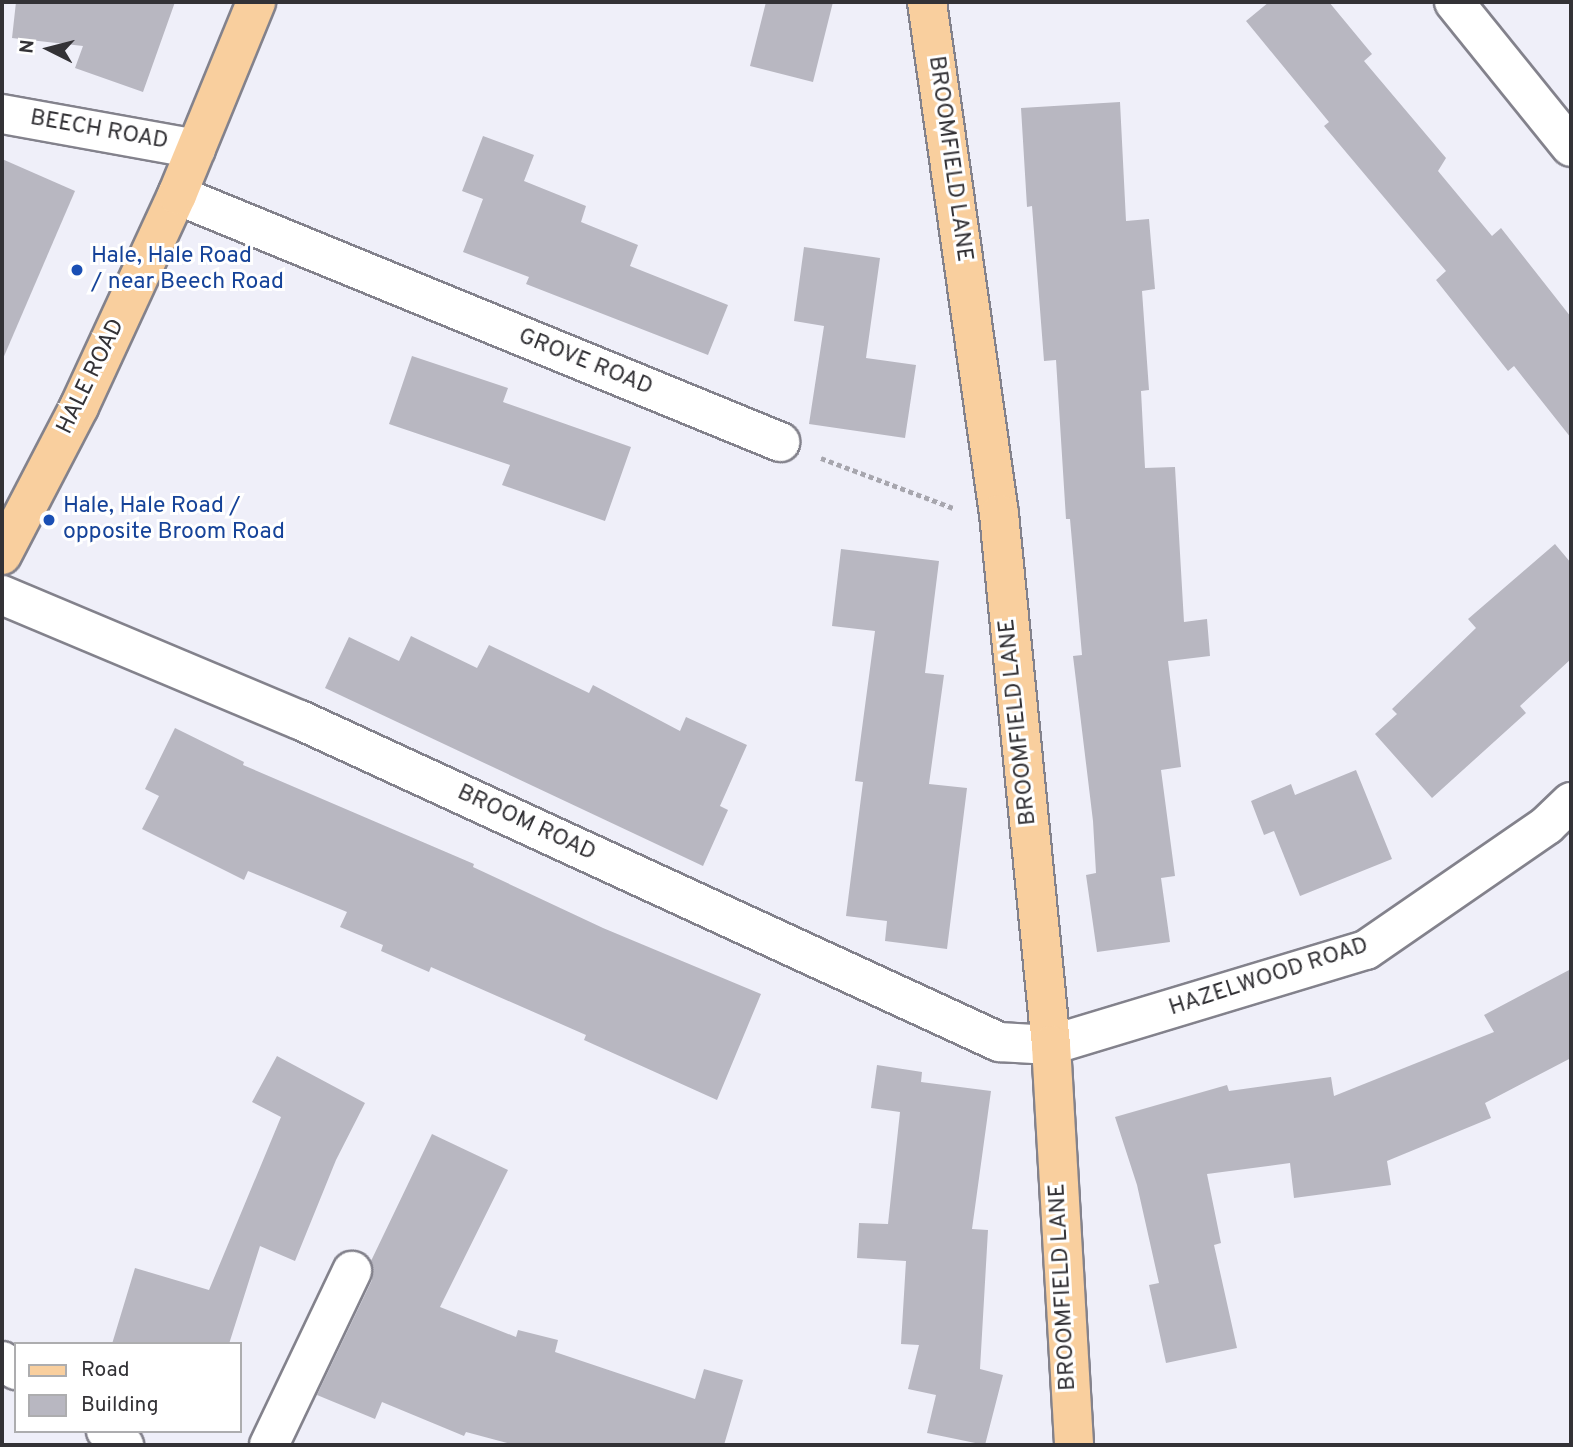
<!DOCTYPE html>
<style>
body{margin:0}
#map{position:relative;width:1573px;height:1447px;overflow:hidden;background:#efeff9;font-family:Overpass,sans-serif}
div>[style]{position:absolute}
.building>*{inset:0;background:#b8b7c1}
.path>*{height:4.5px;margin-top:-2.25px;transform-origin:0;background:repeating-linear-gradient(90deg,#a7a6ae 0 5px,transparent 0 8.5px)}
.roads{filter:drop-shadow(2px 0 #83828c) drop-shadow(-2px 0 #83828c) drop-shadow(0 2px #83828c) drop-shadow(0 -2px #83828c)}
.minor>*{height:38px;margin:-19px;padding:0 19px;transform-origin:19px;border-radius:19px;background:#fff}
.major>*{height:38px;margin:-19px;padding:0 19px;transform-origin:19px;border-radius:19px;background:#f9cf9e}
.dots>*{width:19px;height:19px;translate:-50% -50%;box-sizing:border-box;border:4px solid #fff;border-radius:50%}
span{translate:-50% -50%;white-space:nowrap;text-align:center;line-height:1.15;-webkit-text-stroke:6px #fff;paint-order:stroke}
.street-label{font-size:23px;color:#333236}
.transit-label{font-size:23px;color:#164399}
.left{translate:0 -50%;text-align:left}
.frame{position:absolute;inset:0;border:4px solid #333236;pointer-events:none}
.legend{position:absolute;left:14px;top:1342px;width:228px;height:91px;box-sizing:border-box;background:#fff;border:2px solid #adadaf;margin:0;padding:9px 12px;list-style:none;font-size:21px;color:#333236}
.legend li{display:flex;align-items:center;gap:14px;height:35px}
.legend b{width:35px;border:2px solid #adadaf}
.north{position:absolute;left:14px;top:14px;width:70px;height:70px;-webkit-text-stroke:5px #fff;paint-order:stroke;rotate:276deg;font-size:19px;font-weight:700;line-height:28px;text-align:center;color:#333236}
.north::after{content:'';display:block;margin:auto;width:24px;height:32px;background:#333236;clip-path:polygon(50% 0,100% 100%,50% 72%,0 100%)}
</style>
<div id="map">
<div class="building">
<div style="clip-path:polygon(16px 2px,175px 2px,143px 92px,75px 68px,83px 46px,12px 38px)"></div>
<div style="clip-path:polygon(766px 2px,833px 2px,813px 82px,750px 66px)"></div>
<div style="clip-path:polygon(1269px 2px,1329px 2px,1372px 54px,1364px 61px,1446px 158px,1438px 171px,1492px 236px,1501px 228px,1571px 317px,1571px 438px,1514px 366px,1508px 371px,1436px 280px,1446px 271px,1324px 126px,1329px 122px,1246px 21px)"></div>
<div style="clip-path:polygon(1120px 102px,1126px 221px,1149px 219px,1155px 289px,1142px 291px,1149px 390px,1141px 391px,1145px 468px,1175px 467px,1184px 622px,1207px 619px,1210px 656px,1168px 661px,1181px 767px,1161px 770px,1175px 876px,1161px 878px,1170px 942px,1097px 952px,1086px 875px,1096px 873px,1093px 821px,1073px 656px,1082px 655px,1070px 519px,1066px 519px,1056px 360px,1044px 361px,1032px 206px,1027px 207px,1021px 108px)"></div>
<div style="clip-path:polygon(483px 136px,534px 155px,524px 181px,586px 206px,581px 222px,638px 245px,630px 266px,728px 305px,708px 355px,526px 284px,529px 277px,463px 252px,483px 199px,462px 191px)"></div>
<div style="clip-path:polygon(2px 159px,75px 191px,2px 361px)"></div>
<div style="clip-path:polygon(804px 247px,880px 258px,866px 358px,916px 365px,905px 438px,809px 424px,824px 326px,794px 321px)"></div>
<div style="clip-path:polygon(412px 356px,508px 388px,503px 402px,631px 447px,605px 521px,502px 485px,510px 465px,389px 424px)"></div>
<div style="clip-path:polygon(1555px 544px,1571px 563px,1571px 659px,1520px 706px,1526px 713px,1432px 798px,1375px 734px,1397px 714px,1392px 709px,1476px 628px,1468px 619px)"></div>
<div style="clip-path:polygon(841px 549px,939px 561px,925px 673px,944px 675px,929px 784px,967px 788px,947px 949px,885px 941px,887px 921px,846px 916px,863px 782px,855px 781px,875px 631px,832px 626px)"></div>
<div style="clip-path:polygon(411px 636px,477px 668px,489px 645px,589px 693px,593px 685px,680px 731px,686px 717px,747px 745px,720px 806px,728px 810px,703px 866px,325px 688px,349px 637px,399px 661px)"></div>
<div style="clip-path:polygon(175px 728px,244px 762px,243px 765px,474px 864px,473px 867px,603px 928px,761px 994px,717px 1100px,584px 1040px,586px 1035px,431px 967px,429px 972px,381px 951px,383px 945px,340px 927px,347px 912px,248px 871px,244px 880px,142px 829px,159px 796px,145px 789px)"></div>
<div style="clip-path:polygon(1356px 770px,1392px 859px,1300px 896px,1274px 831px,1264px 835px,1251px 801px,1291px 784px,1295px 795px)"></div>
<div style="clip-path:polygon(1571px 969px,1571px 1058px,1485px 1103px,1491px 1118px,1387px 1161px,1391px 1185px,1294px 1198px,1290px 1163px,1207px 1174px,1221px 1243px,1214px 1245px,1237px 1348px,1166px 1363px,1149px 1285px,1159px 1283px,1137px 1185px,1115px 1117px,1227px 1085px,1229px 1091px,1331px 1077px,1334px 1096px,1494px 1032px,1484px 1015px)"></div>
<div style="clip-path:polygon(277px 1056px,365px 1103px,336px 1160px,295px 1261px,260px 1246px,229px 1344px,112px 1344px,135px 1268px,209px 1290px,281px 1117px,252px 1102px)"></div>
<div style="clip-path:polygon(877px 1065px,922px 1072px,921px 1082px,991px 1091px,972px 1229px,988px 1230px,980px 1369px,1003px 1375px,985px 1445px,927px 1433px,936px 1395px,908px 1389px,919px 1345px,901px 1344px,906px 1261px,857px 1258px,859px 1223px,888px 1224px,900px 1112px,871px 1108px)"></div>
<div style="clip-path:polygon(432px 1134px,508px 1170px,440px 1307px,516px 1337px,518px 1330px,558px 1340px,555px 1352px,695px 1399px,704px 1369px,743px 1380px,724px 1445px,515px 1445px,466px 1432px,464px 1436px,382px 1402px,375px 1419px,317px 1395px,372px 1280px,371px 1261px)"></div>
</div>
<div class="path">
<div style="left:821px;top:458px;width:141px;rotate:20.7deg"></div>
</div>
<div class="roads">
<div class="minor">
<div style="left:1454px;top:2px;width:186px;rotate:51.1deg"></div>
<div style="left:2px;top:114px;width:197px;rotate:10.2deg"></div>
<div style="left:177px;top:195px;width:652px;rotate:22.27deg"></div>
<div style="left:2px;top:595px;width:323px;rotate:22.8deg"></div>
<div style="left:300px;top:720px;width:770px;rotate:24.73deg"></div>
<div style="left:999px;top:1042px;width:52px;rotate:3.3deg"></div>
<div style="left:1051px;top:1045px;width:329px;rotate:-16.8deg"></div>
<div style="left:1366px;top:950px;width:220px;rotate:-34.6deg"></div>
<div style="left:1547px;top:825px;width:33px;rotate:-44deg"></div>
<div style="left:2px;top:1361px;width:17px;rotate:33deg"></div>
<div style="left:106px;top:1431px;width:23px;rotate:38deg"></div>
<div style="left:269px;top:1445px;width:193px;rotate:-64.5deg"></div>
</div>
<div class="major">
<div style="left:927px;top:2px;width:517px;rotate:82deg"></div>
<div style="left:999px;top:514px;width:534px;rotate:84.41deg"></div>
<div style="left:1051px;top:1045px;width:401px;rotate:86.7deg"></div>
<div style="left:2px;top:555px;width:167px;rotate:-62.5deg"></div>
<div style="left:79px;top:407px;width:234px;rotate:-65.2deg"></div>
<div style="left:177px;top:195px;width:209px;rotate:-67.7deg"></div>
</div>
</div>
<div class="dots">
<div style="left:77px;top:270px;background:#1a4fb4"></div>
<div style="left:49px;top:520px;background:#1a4fb4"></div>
</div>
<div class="street-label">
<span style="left:99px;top:131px;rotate:10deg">BEECH ROAD</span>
<span style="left:949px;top:159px;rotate:82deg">BROOMFIELD LANE</span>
<span style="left:585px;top:363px;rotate:22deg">GROVE ROAD</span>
<span style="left:92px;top:377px;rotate:-64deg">HALE ROAD</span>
<span style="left:1019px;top:722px;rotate:-96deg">BROOMFIELD LANE</span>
<span style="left:526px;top:824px;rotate:25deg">BROOM ROAD</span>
<span style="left:1269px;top:978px;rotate:-18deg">HAZELWOOD ROAD</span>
<span style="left:1064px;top:1287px;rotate:-93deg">BROOMFIELD LANE</span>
</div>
<div class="transit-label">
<span class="left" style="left:91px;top:270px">Hale, Hale Road<br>/ near Beech Road</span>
<span class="left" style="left:63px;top:520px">Hale, Hale Road /<br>opposite Broom Road</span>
</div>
<div class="frame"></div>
<ul class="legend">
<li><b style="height:9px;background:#f9cf9e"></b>Road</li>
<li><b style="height:19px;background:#b8b7c1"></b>Building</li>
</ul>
<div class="north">N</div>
</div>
